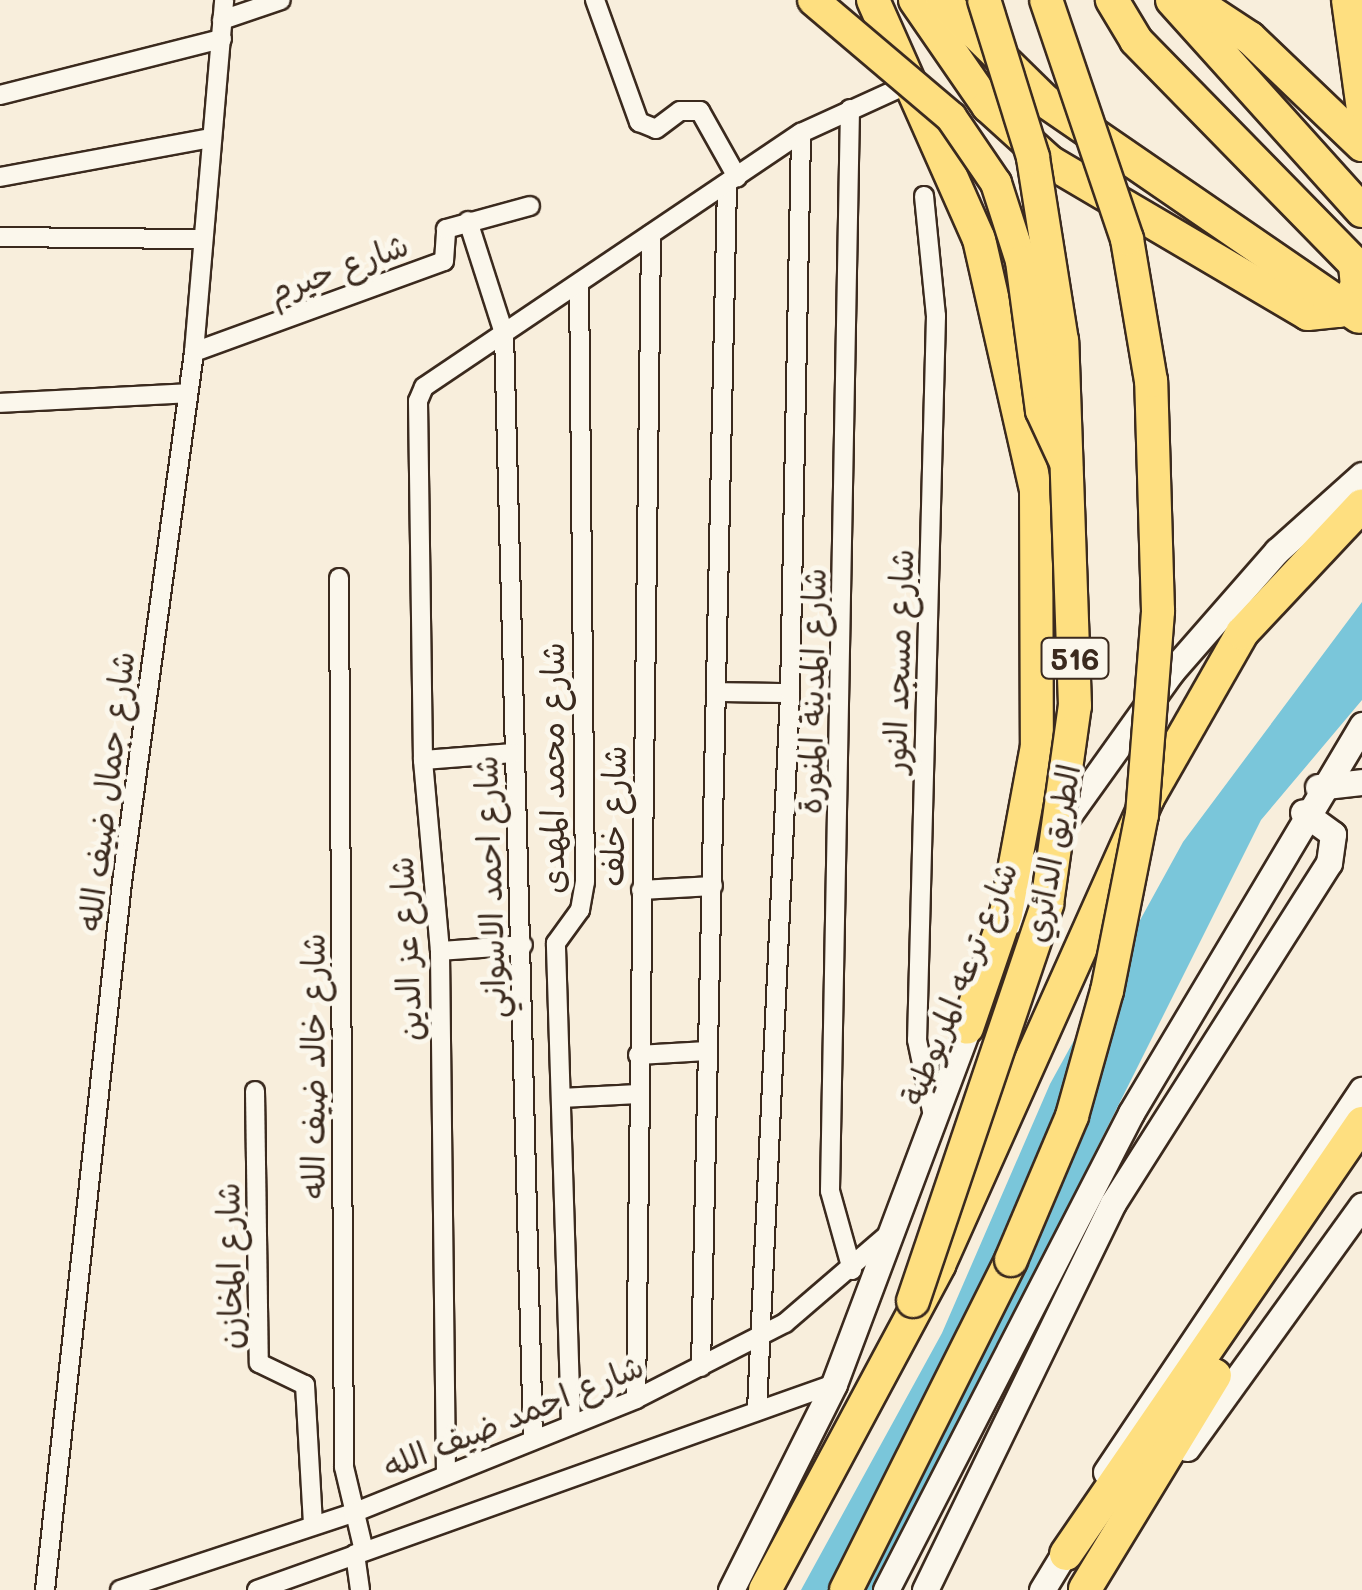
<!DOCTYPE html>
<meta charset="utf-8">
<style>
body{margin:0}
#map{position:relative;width:1362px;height:1590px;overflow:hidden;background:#f8eedc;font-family:Mali,"Playpen Sans Arabic",sans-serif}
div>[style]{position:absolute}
.water>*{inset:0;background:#7ac6da}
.roads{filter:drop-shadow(2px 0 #3b2a1e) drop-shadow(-2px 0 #3b2a1e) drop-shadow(0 2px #3b2a1e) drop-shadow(0 -2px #3b2a1e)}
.street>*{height:18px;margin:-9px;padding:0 9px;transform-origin:9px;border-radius:9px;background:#fbf7ec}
.secondary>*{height:25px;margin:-12.5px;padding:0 12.5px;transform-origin:12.5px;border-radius:12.5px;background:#fbf7ec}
.primary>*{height:30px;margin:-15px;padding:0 15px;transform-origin:15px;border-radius:15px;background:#fedf80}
.highway>*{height:32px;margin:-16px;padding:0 16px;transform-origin:16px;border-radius:16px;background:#fedf80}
.bridges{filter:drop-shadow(2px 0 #3b2a1e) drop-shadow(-2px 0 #3b2a1e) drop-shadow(0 2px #3b2a1e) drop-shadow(0 -2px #3b2a1e)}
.primary-bridge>*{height:30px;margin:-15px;padding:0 15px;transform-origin:15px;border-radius:15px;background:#fedf80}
.highway-bridge>*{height:32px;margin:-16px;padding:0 16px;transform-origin:16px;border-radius:16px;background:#fedf80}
span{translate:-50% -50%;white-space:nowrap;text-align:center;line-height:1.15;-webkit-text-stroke:10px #fbf7ec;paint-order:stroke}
.shield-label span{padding:2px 8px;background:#fbf7ec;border:2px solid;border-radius:8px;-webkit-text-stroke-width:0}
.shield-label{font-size:30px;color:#3b2a1e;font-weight:700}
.street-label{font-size:32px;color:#3b2a1e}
</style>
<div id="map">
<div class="water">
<div style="clip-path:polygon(1362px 602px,1362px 700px,1261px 820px,876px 1590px,801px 1590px,942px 1333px,1050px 1084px,1183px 842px)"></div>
</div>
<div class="roads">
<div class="street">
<div style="left:595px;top:0;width:130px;rotate:70.2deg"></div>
<div style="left:639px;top:122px;width:18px;rotate:22deg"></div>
<div style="left:656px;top:129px;width:30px;rotate:-37deg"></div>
<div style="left:680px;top:111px;width:20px"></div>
<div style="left:700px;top:111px;width:76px;rotate:60.7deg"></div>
<div style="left:222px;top:20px;width:62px;rotate:-18.7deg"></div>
<div style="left:0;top:95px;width:229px;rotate:-14.2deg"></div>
<div style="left:850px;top:109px;width:1082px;rotate:91.06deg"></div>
<div style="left:830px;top:1191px;width:82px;rotate:74.4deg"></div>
<div style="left:0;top:177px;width:215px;rotate:-10.5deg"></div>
<div style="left:924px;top:196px;width:121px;rotate:84.3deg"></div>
<div style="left:936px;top:316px;width:724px;rotate:91.5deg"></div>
<div style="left:917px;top:1040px;width:83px;rotate:78.1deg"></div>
<div style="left:468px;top:221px;width:118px;rotate:72.2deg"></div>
<div style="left:504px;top:333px;width:1107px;rotate:88.5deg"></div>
<div style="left:0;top:237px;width:203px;rotate:0.6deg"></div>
<div style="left:194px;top:352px;width:266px;rotate:-20deg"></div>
<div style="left:444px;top:261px;width:32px;rotate:-86deg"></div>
<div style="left:446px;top:229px;width:87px;rotate:-15.3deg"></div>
<div style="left:0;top:403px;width:188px;rotate:-3deg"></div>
<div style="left:339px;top:578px;width:889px;rotate:89.68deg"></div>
<div style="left:344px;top:1467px;width:86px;rotate:76.6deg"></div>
<div style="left:716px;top:692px;width:74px;rotate:0.8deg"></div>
<div style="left:423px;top:760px;width:91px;rotate:-4.4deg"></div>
<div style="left:641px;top:890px;width:72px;rotate:-3.2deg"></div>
<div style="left:440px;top:951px;width:83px;rotate:-4.1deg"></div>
<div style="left:638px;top:1055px;width:69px;rotate:-3.3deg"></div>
<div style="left:255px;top:1091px;width:272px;rotate:89.2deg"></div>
<div style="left:259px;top:1363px;width:51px;rotate:25.6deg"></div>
<div style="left:305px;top:1385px;width:140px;rotate:86.7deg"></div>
<div style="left:561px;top:1098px;width:77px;rotate:-3deg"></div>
<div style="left:701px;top:1367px;width:1184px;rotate:-88.74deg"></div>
<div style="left:636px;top:1399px;width:1165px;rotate:-89.26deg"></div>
<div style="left:757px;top:1410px;width:718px;rotate:-87.36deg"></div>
<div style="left:790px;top:693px;width:560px;rotate:-88.87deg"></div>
<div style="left:571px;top:1425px;width:482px;rotate:-91.8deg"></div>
<div style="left:556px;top:943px;width:41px;rotate:-54deg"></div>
<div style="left:580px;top:910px;width:28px;rotate:-80deg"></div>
<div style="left:585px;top:882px;width:599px;rotate:-90.57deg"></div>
<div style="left:446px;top:1474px;width:523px;rotate:-90.66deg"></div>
<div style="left:440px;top:951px;width:192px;rotate:-95.1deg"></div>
<div style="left:423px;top:760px;width:359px;rotate:-90.8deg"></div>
<div style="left:418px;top:401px;width:15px;rotate:-67deg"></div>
<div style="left:424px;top:387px;width:455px;rotate:-34deg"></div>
<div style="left:801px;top:133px;width:125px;rotate:-24.5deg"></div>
<div style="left:355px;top:1554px;width:36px;rotate:82deg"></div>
<div style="left:45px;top:1590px;width:712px;rotate:-83.79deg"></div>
<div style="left:122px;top:882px;width:535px;rotate:-82.26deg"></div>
<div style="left:194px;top:352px;width:353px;rotate:-85.1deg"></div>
<div style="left:120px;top:1590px;width:245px;rotate:-18.3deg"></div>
<div style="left:353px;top:1513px;width:305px;rotate:-21.9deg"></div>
<div style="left:636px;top:1399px;width:167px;rotate:-27deg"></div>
<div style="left:785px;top:1323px;width:132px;rotate:-40.7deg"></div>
<div style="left:257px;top:1590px;width:613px;rotate:-19.65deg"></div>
</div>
<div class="secondary">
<div style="left:1318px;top:787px;width:44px;rotate:-6.5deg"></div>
<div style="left:1013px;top:920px;width:109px;rotate:-62.7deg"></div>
<div style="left:1063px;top:823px;width:186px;rotate:-54.4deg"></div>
<div style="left:1171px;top:672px;width:161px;rotate:-48.8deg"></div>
<div style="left:1277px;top:551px;width:114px;rotate:-41.8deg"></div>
<div style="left:1187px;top:1448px;width:299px;rotate:-54.2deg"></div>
<div style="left:1106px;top:1472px;width:460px;rotate:-56.2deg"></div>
<div style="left:731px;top:1590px;width:230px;rotate:-63.4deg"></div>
<div style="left:834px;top:1384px;width:397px;rotate:-69.4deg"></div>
<div style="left:886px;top:1590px;width:536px;rotate:-62.81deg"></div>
<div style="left:1131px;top:1113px;width:452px;rotate:-59.2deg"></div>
<div style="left:925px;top:1590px;width:430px;rotate:-64.1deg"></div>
<div style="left:1113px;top:1203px;width:403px;rotate:-57.6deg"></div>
<div style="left:1329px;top:863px;width:29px;rotate:-82deg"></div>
<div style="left:1333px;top:834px;width:37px;rotate:-144deg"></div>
<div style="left:1042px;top:1590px;width:60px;rotate:-58.7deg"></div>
</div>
<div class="primary">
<div style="left:1347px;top:0;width:110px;rotate:82.2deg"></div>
</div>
<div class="highway">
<div style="left:873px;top:0;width:261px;rotate:66.1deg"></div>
<div style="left:979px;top:239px;width:256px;rotate:77.2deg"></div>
<div style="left:1036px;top:489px;width:257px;rotate:89.8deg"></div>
<div style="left:1037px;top:746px;width:171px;rotate:100.5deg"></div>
<div style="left:1006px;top:914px;width:120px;rotate:108.9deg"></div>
<div style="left:915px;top:0;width:129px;rotate:55.4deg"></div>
<div style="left:988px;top:106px;width:84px;rotate:42.1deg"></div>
<div style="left:1050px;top:162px;width:299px;rotate:30.5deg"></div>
<div style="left:1308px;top:314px;width:31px;rotate:-6deg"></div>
<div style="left:1339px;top:311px;width:30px;rotate:-53deg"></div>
<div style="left:1357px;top:287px;width:23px;rotate:-95deg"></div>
<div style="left:1355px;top:264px;width:313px;rotate:-134.4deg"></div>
<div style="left:1136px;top:40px;width:47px;rotate:-121deg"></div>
<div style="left:942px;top:0;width:144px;rotate:44.4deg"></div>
<div style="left:1045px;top:101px;width:381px;rotate:34.5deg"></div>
<div style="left:1172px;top:0;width:284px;rotate:48deg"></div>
<div style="left:1192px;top:0;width:69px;rotate:33.2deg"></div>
<div style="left:1250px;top:38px;width:155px;rotate:43.7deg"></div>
<div style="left:1066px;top:1554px;width:523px;rotate:-55.52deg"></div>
<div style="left:1085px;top:1589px;width:250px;rotate:-58.7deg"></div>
<div style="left:765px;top:1590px;width:369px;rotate:-61.8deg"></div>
<div style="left:939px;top:1265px;width:512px;rotate:-65.89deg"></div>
<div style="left:1148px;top:798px;width:190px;rotate:-60.3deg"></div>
<div style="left:1242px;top:633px;width:175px;rotate:-46.8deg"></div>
<div style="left:846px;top:1590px;width:369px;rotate:-63.4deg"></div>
</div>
</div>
<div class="bridges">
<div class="primary-bridge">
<div style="left:813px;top:0;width:181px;rotate:40.3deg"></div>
<div style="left:951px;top:117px;width:80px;rotate:55.7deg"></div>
<div style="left:996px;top:183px;width:82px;rotate:72.2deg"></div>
<div style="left:1021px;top:261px;width:151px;rotate:82.4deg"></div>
<div style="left:1041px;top:411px;width:62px;rotate:65.1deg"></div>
</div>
<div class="highway-bridge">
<div style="left:1011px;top:1260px;width:156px;rotate:-67deg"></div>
<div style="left:1072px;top:1116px;width:130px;rotate:-74.4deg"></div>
<div style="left:1107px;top:991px;width:179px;rotate:-78.8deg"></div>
<div style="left:1142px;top:815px;width:205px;rotate:-85.5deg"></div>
<div style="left:1158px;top:611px;width:230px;rotate:-91.7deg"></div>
<div style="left:1151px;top:381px;width:144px;rotate:-99.6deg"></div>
<div style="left:1127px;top:239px;width:252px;rotate:-108.7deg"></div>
<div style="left:913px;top:1301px;width:419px;rotate:-71.3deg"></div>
<div style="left:1047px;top:904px;width:200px;rotate:-82deg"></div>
<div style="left:1075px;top:706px;width:365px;rotate:-92deg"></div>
<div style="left:1062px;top:341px;width:186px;rotate:-99deg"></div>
<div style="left:1033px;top:157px;width:164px;rotate:-107.3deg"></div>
</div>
</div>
<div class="shield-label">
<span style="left:1075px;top:658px">516</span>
</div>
<div class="street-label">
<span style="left:338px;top:267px;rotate:-20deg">شارع حيرم</span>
<span style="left:897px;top:661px;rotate:-88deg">شارع مسجد النور</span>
<span style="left:811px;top:691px;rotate:-89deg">شارع المدينة المنورة</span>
<span style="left:551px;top:768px;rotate:-90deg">شارع محمد المهدى</span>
<span style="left:105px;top:791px;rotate:-83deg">شارع جمال ضيف الله</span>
<span style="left:612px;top:816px;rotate:-89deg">شارع خلف</span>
<span style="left:1051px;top:853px;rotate:-79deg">الطريق الدائري</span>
<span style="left:489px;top:887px;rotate:-92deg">شارع احمد الاسواني</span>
<span style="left:405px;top:949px;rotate:-93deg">شارع عز الدين</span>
<span style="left:958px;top:983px;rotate:-68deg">شارع ترعه المريوطية</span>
<span style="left:312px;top:1066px;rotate:-90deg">شارع خالد ضيف الله</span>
<span style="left:228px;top:1266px;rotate:-91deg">شارع المخازن</span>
<span style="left:513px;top:1415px;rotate:-22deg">شارع احمد ضيف الله</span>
</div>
</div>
